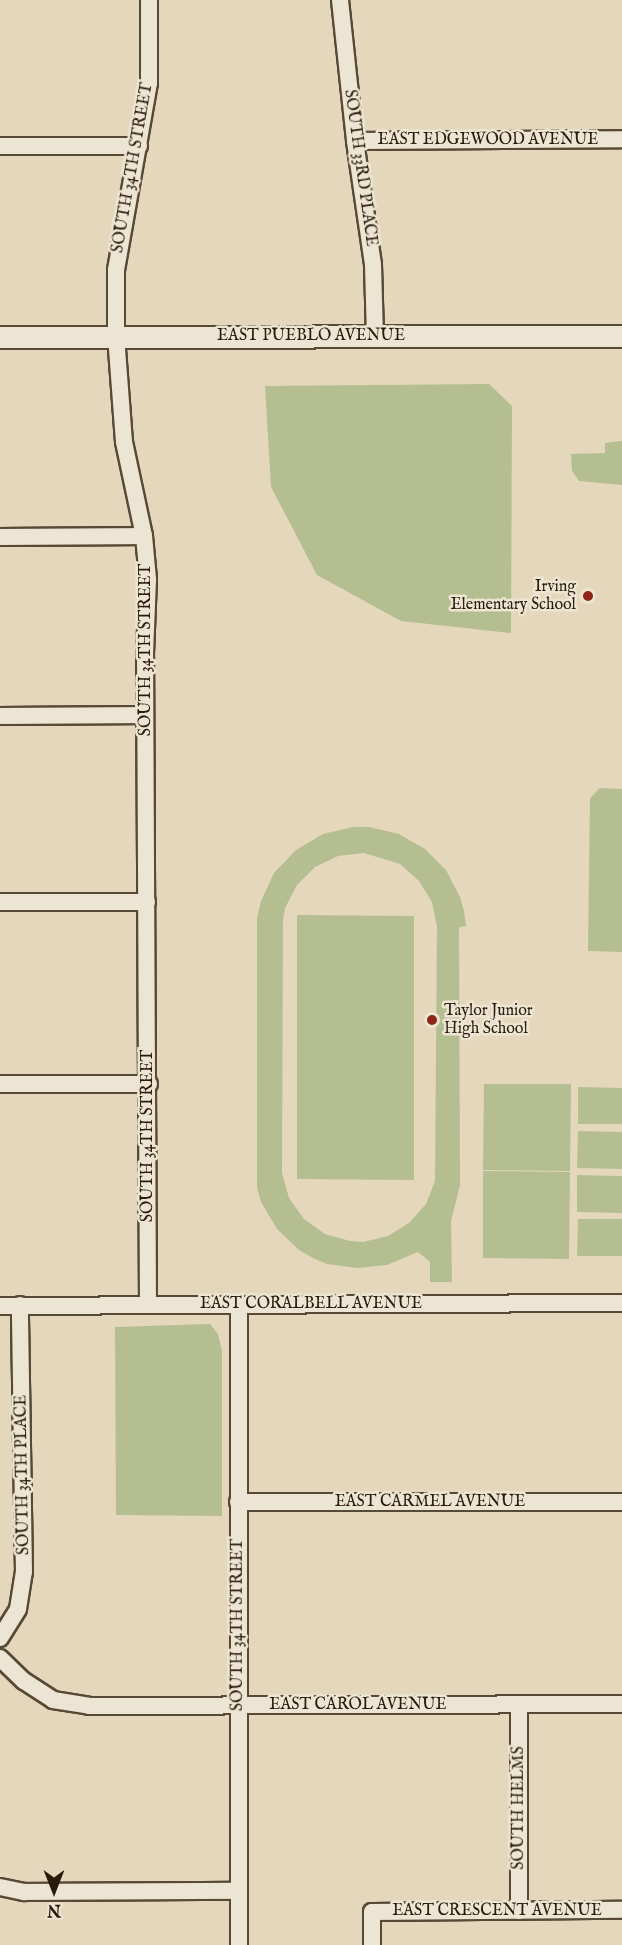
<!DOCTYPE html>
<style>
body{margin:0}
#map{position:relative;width:622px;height:1945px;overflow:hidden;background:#e4d7bc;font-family:"IM FELL English",serif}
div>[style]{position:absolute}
.green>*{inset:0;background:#b5be90}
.roads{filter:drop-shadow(2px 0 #584936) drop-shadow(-2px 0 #584936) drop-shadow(0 2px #584936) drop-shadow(0 -2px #584936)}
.minor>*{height:16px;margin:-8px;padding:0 8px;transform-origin:8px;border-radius:8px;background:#ede5d3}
.tertiary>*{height:21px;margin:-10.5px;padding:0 10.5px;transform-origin:10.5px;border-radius:10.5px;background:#ede5d3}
.dots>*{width:16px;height:16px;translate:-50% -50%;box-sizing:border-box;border:3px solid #ede5d3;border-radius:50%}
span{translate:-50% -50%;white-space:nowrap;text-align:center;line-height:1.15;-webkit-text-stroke:5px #ede5d3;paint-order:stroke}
.street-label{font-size:16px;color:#291a0a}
.poi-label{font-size:16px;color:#291a0a}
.right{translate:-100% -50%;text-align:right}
.left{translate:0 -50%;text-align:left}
.north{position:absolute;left:24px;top:1861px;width:60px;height:60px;-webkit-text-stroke:4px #ede5d3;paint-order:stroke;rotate:180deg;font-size:16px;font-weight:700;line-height:24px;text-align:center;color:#291a0a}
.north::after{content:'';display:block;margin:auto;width:21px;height:27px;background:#291a0a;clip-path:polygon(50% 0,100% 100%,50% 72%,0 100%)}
</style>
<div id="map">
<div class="green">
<div style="clip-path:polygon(489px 384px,512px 406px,511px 633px,401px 621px,317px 575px,271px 487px,265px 386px)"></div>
<div style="clip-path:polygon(622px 441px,622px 485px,579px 481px,572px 471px,571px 454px,605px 453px,605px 443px)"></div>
<div style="clip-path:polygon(600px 788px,622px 789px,622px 952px,588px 951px,590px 798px)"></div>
<div style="clip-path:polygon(evenodd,353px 827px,369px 827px,399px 834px,425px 849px,446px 870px,460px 897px,464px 911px,466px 926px,459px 927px,460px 1185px,451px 1221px,452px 1282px,430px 1282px,430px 1262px,418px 1252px,387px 1265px,357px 1268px,327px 1264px,313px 1258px,299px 1250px,277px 1229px,261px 1202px,257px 1187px,257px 918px,261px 901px,274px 873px,296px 850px,323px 834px,353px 827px,364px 853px,400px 864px,419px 881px,432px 902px,437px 927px,435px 1181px,426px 1204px,409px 1223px,388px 1236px,363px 1242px,350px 1241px,325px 1234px,304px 1219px,289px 1198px,282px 1173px,283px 920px,285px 908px,297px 885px,315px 867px,338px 856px,364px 853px)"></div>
<div style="clip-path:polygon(297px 915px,414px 916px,414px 1180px,297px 1179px)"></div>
<div style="clip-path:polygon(484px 1084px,571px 1084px,570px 1171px,483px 1170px)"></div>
<div style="clip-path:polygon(578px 1087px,622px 1088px,622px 1124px,578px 1124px)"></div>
<div style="clip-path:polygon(578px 1131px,622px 1132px,622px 1169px,577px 1168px)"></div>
<div style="clip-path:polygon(483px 1171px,570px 1172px,569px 1259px,483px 1258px)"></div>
<div style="clip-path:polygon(577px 1175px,622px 1176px,622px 1213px,577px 1212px)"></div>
<div style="clip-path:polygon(578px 1219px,622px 1219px,622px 1256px,577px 1256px)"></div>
<div style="clip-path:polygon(210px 1324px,218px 1334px,222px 1351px,222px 1516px,116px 1515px,115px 1327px)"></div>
</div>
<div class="roads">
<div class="minor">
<div style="left:340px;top:0;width:142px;rotate:83.9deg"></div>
<div style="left:355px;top:141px;width:125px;rotate:81.7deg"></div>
<div style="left:373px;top:265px;width:72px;rotate:88.4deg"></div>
<div style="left:355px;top:141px;width:267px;rotate:-0.4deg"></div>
<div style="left:0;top:146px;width:139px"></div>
<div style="left:0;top:537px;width:144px;rotate:-0.4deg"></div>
<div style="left:0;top:716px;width:145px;rotate:-0.4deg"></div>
<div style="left:0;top:902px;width:147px"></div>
<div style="left:0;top:1084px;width:149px"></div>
<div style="left:239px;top:1304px;width:641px;rotate:90deg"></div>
<div style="left:148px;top:1305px;width:651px;rotate:-90.26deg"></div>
<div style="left:145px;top:654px;width:75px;rotate:-87.7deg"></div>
<div style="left:148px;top:579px;width:43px;rotate:-95.3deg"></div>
<div style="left:144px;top:536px;width:96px;rotate:-102deg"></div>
<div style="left:124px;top:442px;width:106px;rotate:-94.3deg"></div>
<div style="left:116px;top:336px;width:66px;rotate:-90deg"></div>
<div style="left:116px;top:270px;width:190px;rotate:-80deg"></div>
<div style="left:149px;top:83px;width:83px;rotate:-90deg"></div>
<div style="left:0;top:1306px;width:622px;rotate:-0.28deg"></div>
<div style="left:238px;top:1502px;width:384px"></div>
<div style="left:0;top:1638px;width:34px;rotate:-58deg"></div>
<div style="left:18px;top:1609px;width:37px;rotate:-81deg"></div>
<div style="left:24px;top:1572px;width:267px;rotate:-90.9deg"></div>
<div style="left:0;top:1658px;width:33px;rotate:44deg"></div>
<div style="left:24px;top:1681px;width:35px;rotate:33deg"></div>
<div style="left:53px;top:1700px;width:36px;rotate:9deg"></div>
<div style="left:89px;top:1706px;width:533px;rotate:-0.21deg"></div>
<div style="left:0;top:1887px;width:25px;rotate:12deg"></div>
<div style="left:24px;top:1892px;width:215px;rotate:-0.3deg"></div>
<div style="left:519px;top:1911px;width:207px;rotate:-90deg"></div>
<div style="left:372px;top:1945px;width:33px;rotate:-90deg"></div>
<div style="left:372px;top:1912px;width:250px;rotate:-0.5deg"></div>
</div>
<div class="tertiary">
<div style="left:0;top:337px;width:622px;rotate:-0.09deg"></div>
</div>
</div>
<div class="dots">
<div style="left:588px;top:596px;background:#8f2418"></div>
<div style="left:432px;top:1020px;background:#8f2418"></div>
</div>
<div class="street-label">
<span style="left:488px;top:140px">EAST EDGEWOOD AVENUE</span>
<span style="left:133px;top:168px;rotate:-80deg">SOUTH 34TH STREET</span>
<span style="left:360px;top:168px;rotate:82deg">SOUTH 33RD PLACE</span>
<span style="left:311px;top:336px">EAST PUEBLO AVENUE</span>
<span style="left:146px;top:650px;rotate:-90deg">SOUTH 34TH STREET</span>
<span style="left:148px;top:1136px;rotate:-90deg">SOUTH 34TH STREET</span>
<span style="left:311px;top:1304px">EAST CORALBELL AVENUE</span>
<span style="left:23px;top:1475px;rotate:-91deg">SOUTH 34TH PLACE</span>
<span style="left:430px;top:1502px">EAST CARMEL AVENUE</span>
<span style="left:238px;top:1625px;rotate:-90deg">SOUTH 34TH STREET</span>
<span style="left:358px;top:1705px">EAST CAROL AVENUE</span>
<span style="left:519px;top:1808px;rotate:-90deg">SOUTH HELMS</span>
<span style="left:497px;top:1911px">EAST CRESCENT AVENUE</span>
</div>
<div class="poi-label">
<span class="right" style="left:576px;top:596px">Irving<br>Elementary School</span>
<span class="left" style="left:444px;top:1020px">Taylor Junior<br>High School</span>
</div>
<div class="north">N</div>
</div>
